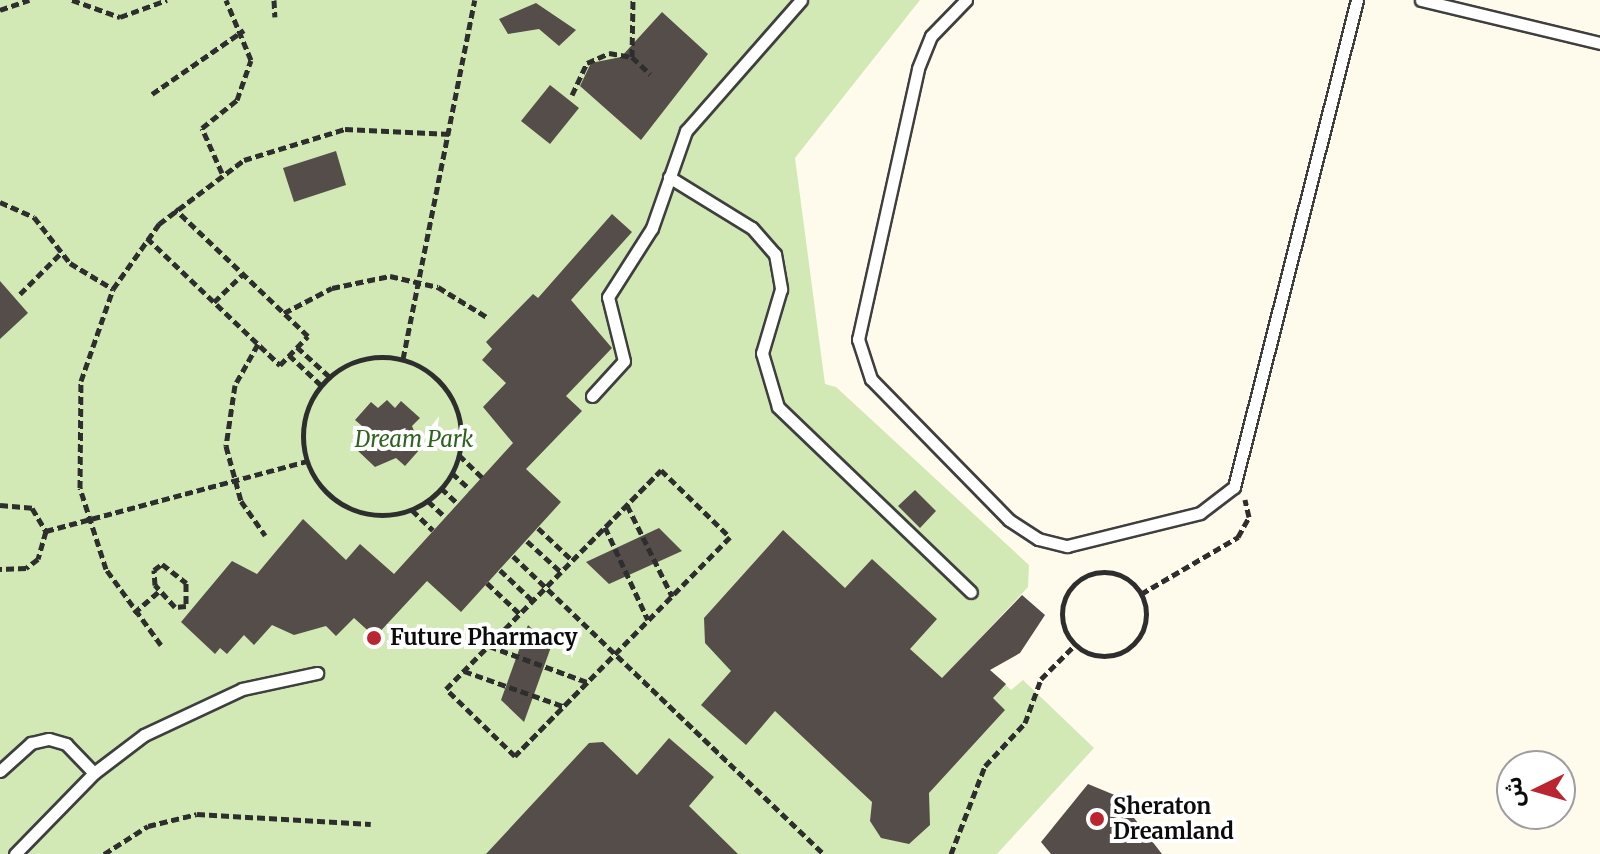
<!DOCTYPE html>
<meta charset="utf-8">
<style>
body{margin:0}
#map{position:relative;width:1600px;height:854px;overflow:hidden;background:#fffbec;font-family:Merriweather,"Noto Sans Arabic",serif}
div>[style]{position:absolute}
.green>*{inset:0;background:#d2e9b6}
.building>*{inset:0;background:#554d49}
.path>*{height:5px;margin-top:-2.5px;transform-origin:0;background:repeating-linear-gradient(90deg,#2e2e2e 0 8px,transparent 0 12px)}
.path>.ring{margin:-2.5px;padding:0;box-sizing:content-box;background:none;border:5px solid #2e2e2e;border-radius:50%}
.roads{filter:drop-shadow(2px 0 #3f3f3f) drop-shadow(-2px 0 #3f3f3f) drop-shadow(0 2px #3f3f3f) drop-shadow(0 -2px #3f3f3f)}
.service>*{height:11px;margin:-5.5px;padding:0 5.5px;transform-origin:5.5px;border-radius:5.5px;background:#fff}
.dots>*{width:22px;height:22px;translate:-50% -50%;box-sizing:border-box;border:4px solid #fff;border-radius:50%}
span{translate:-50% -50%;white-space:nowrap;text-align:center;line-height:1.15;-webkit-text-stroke:8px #fff;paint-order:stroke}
.park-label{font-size:22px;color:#2e631d;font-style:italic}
.poi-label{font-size:22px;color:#0c0c0c;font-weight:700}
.left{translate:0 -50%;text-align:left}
.north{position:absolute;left:1496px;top:750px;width:80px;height:80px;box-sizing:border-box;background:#fff;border:2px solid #9e9e9e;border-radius:50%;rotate:265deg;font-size:22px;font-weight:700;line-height:32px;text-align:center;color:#0c0c0c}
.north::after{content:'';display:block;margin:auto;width:28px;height:36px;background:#bb2530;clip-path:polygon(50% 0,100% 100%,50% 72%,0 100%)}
</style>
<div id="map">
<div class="green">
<div style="clip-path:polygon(0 0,920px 0,795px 158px,825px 384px,836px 387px,1029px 565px,1028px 587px,969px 650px,1011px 690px,1023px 680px,1094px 748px,997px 854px,0 854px)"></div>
</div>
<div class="building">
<div style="clip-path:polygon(536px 3px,576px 30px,559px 46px,539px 29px,508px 34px,499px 19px)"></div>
<div style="clip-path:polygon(662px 12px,708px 54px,641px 140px,580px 86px,591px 63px,621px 57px)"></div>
<div style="clip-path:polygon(550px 85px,579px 108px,550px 144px,521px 121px)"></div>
<div style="clip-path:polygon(336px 151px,346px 185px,294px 202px,283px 168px)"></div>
<div style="clip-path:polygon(612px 214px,632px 232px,571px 300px,612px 348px,566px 396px,582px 411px,526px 469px,561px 502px,461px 612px,427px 581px,375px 637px,354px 618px,336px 636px,326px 626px,294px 635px,272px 625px,254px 645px,244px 635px,227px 654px,220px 648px,215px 654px,181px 622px,232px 561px,257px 574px,303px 519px,346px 560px,360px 544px,394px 574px,513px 443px,483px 407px,506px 383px,482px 360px,492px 349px,486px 342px,533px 294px,538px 298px)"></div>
<div style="clip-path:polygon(0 281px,28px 313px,0 339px)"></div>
<div style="clip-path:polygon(387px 400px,395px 408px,401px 401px,420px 418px,412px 426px,421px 448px,405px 466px,396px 458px,375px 467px,357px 450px,362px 443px,354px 436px,362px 426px,355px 420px,371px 402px,378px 408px)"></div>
<div style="clip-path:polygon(915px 490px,936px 511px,920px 528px,898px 506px)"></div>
<div style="clip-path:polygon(659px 528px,682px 551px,609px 584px,586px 562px)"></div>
<div style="clip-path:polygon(783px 530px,845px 588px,872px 559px,937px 619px,910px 649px,942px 678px,1022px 595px,1045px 615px,1020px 653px,990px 670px,1006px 684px,993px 698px,1005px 710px,929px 793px,930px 825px,909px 844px,881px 838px,870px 821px,872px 802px,775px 711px,746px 745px,701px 705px,731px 671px,705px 643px,704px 618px)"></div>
<div style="clip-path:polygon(528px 625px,551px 647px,524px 722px,501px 700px)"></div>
<div style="clip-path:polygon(669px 738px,714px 777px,689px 806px,738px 854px,486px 854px,589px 743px,603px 742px,637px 775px)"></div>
<div style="clip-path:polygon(1088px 784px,1117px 796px,1162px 854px,1051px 854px,1041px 842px)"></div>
</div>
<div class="path">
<div style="left:72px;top:0;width:51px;rotate:19.5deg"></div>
<div style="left:120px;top:17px;width:50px;rotate:-19.9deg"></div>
<div style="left:274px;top:0;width:17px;rotate:87deg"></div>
<div style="left:0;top:10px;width:31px;rotate:-19deg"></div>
<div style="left:632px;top:57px;width:57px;rotate:-89deg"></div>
<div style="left:152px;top:94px;width:112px;rotate:-34.8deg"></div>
<div style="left:572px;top:95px;width:35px;rotate:-65deg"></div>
<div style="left:587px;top:63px;width:24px;rotate:-24deg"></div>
<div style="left:609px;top:53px;width:23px;rotate:10deg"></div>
<div style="left:632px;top:57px;width:25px;rotate:43deg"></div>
<div style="left:222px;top:173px;width:49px;rotate:-114deg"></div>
<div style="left:202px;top:128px;width:45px;rotate:-38.7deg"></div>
<div style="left:237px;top:100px;width:42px;rotate:-70.7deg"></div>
<div style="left:251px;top:60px;width:65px;rotate:-112.6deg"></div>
<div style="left:0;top:202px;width:37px;rotate:24deg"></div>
<div style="left:34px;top:217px;width:58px;rotate:52deg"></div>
<div style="left:70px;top:263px;width:50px;rotate:31.2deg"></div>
<div style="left:147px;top:238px;width:184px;rotate:43.7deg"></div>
<div style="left:280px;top:365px;width:40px;rotate:-46deg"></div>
<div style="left:308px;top:336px;width:184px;rotate:-136.3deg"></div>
<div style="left:20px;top:294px;width:58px;rotate:-45deg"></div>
<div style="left:214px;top:302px;width:40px;rotate:-44deg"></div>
<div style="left:284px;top:313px;width:54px;rotate:-27.5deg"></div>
<div style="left:332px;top:288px;width:59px;rotate:-11.7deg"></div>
<div style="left:390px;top:276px;width:49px;rotate:12.9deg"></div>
<div style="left:438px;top:287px;width:57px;rotate:31.5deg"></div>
<div style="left:258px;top:344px;width:47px;rotate:119.3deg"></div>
<div style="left:235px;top:385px;width:62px;rotate:98.4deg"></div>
<div style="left:226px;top:446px;width:57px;rotate:74.7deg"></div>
<div style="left:241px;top:501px;width:42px;rotate:54.8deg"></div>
<div style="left:297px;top:347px;width:45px;rotate:42.3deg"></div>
<div style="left:289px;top:355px;width:44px;rotate:43.2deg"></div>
<div class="ring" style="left:303px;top:357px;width:153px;height:153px"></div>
<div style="left:403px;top:359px;width:366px;rotate:-78.7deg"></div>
<div style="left:459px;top:455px;width:32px;rotate:44deg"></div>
<div style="left:661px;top:470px;width:96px;rotate:44.2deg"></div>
<div style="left:730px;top:537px;width:307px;rotate:134.5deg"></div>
<div style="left:515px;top:756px;width:96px;rotate:-135.8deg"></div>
<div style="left:446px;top:689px;width:307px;rotate:-45.5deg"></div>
<div style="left:452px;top:473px;width:24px;rotate:42deg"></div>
<div style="left:441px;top:488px;width:23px;rotate:43deg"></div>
<div style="left:428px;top:501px;width:23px;rotate:43deg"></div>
<div style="left:0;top:505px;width:32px;rotate:5deg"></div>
<div style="left:32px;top:508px;width:27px;rotate:59deg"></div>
<div style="left:46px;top:531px;width:29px;rotate:106deg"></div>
<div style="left:38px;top:559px;width:15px;rotate:143deg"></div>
<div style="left:26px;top:568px;width:26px;rotate:178deg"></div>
<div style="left:627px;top:505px;width:102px;rotate:63.7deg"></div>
<div style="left:412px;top:510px;width:29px;rotate:44deg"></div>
<div style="left:605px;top:527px;width:102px;rotate:65.2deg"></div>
<div style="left:538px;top:528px;width:47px;rotate:43.3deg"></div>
<div style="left:46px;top:531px;width:270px;rotate:-15deg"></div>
<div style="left:527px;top:541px;width:46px;rotate:42.4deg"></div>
<div style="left:513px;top:556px;width:431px;rotate:43.8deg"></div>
<div style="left:162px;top:564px;width:31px;rotate:38deg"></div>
<div style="left:186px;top:583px;width:23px;rotate:90deg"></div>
<div style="left:186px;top:606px;width:11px;rotate:175deg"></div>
<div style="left:175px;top:607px;width:30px;rotate:-132deg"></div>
<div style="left:155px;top:585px;width:15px;rotate:-94deg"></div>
<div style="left:154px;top:570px;width:10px;rotate:-37deg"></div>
<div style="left:500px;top:570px;width:45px;rotate:43.2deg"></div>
<div class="ring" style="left:1062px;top:572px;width:79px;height:79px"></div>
<div style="left:487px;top:583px;width:45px;rotate:43.2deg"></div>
<div style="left:1141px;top:594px;width:113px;rotate:-30.4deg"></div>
<div style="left:1238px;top:537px;width:23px;rotate:-61deg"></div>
<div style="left:1249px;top:517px;width:18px;rotate:-103deg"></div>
<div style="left:134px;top:613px;width:33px;rotate:-41deg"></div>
<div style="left:161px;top:645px;width:94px;rotate:-125.9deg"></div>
<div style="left:106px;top:569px;width:85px;rotate:-107.8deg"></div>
<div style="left:80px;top:488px;width:107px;rotate:-89.5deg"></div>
<div style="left:81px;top:381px;width:97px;rotate:-70.8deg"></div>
<div style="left:113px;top:289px;width:80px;rotate:-54.7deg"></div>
<div style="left:159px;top:224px;width:106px;rotate:-37deg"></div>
<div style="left:244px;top:160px;width:106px;rotate:-17.1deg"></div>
<div style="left:345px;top:129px;width:106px;rotate:2.7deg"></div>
<div style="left:489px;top:646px;width:104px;rotate:20.2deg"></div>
<div style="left:464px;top:671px;width:105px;rotate:19.5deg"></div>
<div style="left:104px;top:854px;width:52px;rotate:-32.5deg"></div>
<div style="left:148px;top:826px;width:50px;rotate:-13.8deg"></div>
<div style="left:197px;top:814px;width:174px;rotate:3.3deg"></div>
<div style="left:951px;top:854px;width:94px;rotate:-68.9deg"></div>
<div style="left:985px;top:766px;width:59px;rotate:-47.1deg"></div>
<div style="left:1025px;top:723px;width:47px;rotate:-70deg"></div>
<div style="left:1041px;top:679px;width:48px;rotate:-45deg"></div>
</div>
<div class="roads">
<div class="service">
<div style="left:966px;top:0;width:50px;rotate:134.2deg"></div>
<div style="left:931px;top:36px;width:35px;rotate:112deg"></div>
<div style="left:918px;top:69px;width:277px;rotate:102.5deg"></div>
<div style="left:858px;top:339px;width:42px;rotate:72deg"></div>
<div style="left:871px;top:379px;width:197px;rotate:45.6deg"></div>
<div style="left:1009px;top:520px;width:35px;rotate:33deg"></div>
<div style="left:1038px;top:539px;width:30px;rotate:14deg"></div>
<div style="left:1067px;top:546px;width:137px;rotate:-13.9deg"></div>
<div style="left:1200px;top:513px;width:43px;rotate:-37.4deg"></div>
<div style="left:1234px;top:487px;width:502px;rotate:-75.83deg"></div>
<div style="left:1421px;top:0;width:184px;rotate:13.5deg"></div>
<div style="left:669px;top:177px;width:97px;rotate:31.6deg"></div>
<div style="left:752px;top:228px;width:35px;rotate:49deg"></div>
<div style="left:775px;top:254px;width:36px;rotate:80deg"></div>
<div style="left:781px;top:289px;width:67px;rotate:106.5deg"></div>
<div style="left:762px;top:353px;width:56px;rotate:73.5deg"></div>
<div style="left:778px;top:407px;width:267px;rotate:43.8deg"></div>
<div style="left:592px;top:396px;width:47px;rotate:-47.6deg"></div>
<div style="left:624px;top:361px;width:66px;rotate:-104deg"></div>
<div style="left:608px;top:297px;width:82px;rotate:-57.5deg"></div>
<div style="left:652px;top:228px;width:103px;rotate:-70.7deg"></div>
<div style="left:686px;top:131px;width:174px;rotate:-48.7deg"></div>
<div style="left:0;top:771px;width:42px;rotate:-42.1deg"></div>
<div style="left:31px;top:743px;width:18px;rotate:-13deg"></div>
<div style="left:49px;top:739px;width:18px;rotate:16deg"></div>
<div style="left:66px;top:744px;width:40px;rotate:46deg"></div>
<div style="left:15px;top:854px;width:113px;rotate:-45.7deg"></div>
<div style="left:94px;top:773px;width:63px;rotate:-37.2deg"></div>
<div style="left:144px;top:735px;width:108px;rotate:-25.1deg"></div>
<div style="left:242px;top:689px;width:77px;rotate:-12deg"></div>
</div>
</div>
<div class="dots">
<div style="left:374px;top:638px;background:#bb2530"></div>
<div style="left:1097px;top:819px;background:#bb2530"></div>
</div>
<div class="park-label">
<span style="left:414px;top:440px">Dream Park</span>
</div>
<div class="poi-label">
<span class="left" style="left:390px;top:638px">Future Pharmacy</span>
<span class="left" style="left:1113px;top:819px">Sheraton<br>Dreamland</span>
</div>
<div class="north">ش</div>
</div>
